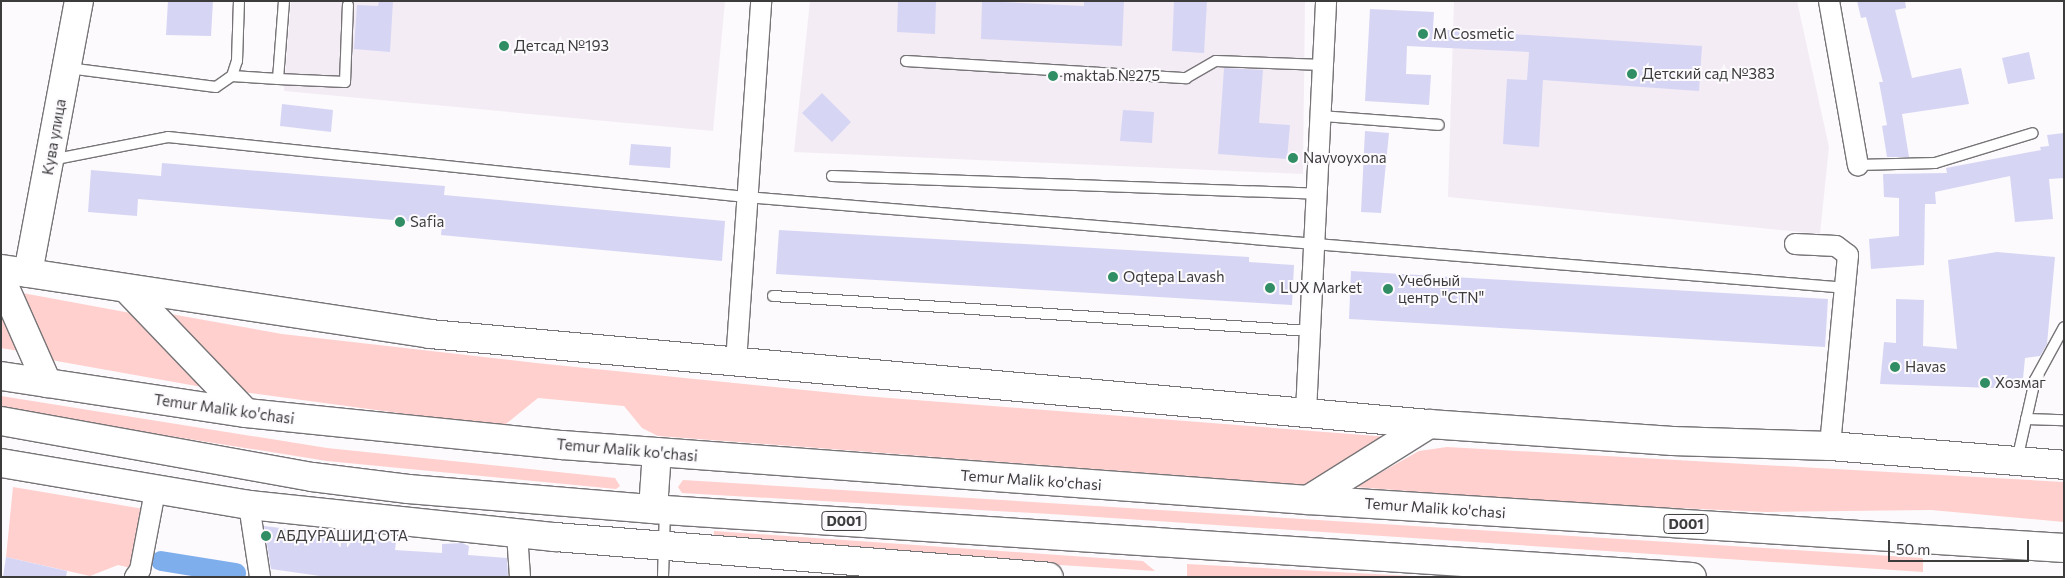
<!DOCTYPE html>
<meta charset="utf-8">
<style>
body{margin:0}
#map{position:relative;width:2065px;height:578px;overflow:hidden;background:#fcfafd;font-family:Commissioner,sans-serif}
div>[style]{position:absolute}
.built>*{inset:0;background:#f3ecf5}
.green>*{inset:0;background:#ffd0cd}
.canal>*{height:20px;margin:-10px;padding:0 10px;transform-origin:10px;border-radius:10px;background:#7faeed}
.building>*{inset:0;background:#d6d5f4}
.roads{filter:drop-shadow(1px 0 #777477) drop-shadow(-1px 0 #777477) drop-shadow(0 1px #777477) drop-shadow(0 -1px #777477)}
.lane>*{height:10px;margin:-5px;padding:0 5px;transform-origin:5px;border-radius:5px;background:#fff}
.street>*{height:20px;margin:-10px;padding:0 10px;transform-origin:10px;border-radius:10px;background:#fff}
.secondary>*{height:28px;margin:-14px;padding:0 14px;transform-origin:14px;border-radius:14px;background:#fff}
.highway>*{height:28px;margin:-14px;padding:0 14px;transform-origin:14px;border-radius:14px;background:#fff}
.dots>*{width:14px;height:14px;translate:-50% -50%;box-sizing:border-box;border:2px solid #fcfafd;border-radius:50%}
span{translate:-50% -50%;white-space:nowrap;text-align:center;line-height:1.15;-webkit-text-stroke:4px #fcfafd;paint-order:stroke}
.shield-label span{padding:1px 4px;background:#fcfafd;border:1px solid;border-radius:4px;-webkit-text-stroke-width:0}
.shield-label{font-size:14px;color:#3d3c3d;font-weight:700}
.poi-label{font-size:15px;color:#3d3c3d}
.left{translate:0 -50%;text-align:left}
.street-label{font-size:15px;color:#3d3c3d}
.frame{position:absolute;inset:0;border:2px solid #3d3c3d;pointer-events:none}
.scale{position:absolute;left:1888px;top:540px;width:141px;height:22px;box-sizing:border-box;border:2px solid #3d3c3d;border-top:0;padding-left:6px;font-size:15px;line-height:18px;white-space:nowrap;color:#3d3c3d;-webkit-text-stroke:4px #fcfafd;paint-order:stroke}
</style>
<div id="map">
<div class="built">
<div style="clip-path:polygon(291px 1px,725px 1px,713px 131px,284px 91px)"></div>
<div style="clip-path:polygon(810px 1px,1305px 1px,1303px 174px,794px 152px)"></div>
<div style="clip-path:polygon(1454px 1px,1797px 1px,1829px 147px,1820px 234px,1448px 197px)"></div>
</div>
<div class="green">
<div style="clip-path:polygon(17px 292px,136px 314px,202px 387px,51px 360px)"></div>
<div style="clip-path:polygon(1px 308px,19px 351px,1px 348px)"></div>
<div style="clip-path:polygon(165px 313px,282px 334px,536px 363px,864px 396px,1389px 437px,1307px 485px,658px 436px,642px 428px,624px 406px,538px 398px,502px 427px,235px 391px)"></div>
<div style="clip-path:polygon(1px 396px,327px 448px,615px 478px,620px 486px,616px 489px,327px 461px,1px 409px)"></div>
<div style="clip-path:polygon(1447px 447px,2064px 482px,2064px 522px,1931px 510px,1766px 512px,1568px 503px,1355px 487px,1419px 451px)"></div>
<div style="clip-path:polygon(683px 480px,1923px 558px,1923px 572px,1067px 515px,682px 493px,678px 487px)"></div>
<div style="clip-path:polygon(13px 487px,144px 509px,131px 568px,118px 565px,90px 576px,6px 557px)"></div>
<div style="clip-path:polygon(714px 531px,1143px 561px,1155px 571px,713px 543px)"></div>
<div style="clip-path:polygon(1187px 564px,1431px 577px,1199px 577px,1187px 576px)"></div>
</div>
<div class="canal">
<div style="left:161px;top:561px;width:76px;rotate:9.1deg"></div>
</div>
<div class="building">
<div style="clip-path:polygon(168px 1px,213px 1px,211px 36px,166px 35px)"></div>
<div style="clip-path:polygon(379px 1px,393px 1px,390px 52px,354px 49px,357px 5px,378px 6px)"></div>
<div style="clip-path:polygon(898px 1px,936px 1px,935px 34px,897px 32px)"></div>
<div style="clip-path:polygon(982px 1px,1084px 6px,1084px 1px,1124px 1px,1122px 46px,981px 39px)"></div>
<div style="clip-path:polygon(1174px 1px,1207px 1px,1204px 53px,1172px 51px)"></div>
<div style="clip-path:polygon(1857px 1px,1905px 1px,1906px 8px,1895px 10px,1912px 78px,1961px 68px,1969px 104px,1902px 114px,1909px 157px,1887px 157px,1882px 126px,1887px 125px,1879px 82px,1883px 82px,1866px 17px,1861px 18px)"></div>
<div style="clip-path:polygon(1370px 9px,1434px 12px,1433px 29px,1702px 46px,1699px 91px,1543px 80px,1539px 147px,1503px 144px,1507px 79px,1527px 80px,1529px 52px,1407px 46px,1406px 74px,1431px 75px,1429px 105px,1365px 101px)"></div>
<div style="clip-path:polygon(2029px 52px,2035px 79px,2008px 84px,2002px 58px)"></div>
<div style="clip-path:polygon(1224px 68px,1263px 70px,1259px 123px,1290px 125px,1287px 159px,1218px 154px)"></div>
<div style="clip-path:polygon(822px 93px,851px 122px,832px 142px,802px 113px)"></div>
<div style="clip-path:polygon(282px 104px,333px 110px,331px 132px,280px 126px)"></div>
<div style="clip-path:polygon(1123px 110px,1154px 112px,1152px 143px,1120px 141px)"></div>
<div style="clip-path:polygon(1365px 131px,1389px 133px,1381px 213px,1361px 212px)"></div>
<div style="clip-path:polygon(2064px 133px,2064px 178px,2049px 179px,2053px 219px,2015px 222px,2010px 176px,1935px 192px,1936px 204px,1925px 204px,1924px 265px,1871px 269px,1869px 239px,1899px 236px,1899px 198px,1884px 197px,1883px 174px,1947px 173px,1946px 168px,2041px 150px,2040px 147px,2049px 146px,2047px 135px)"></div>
<div style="clip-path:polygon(631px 144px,671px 147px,670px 168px,629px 165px)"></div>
<div style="clip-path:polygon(162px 163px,445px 186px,444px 195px,725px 221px,722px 261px,441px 235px,442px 224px,138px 199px,137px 216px,88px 212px,91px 170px,161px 176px)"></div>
<div style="clip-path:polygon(779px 230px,1249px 257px,1249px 262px,1294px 265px,1292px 305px,776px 274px)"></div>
<div style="clip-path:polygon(1997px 252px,2055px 257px,2047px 344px,2040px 356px,2025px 358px,2022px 389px,1880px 384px,1884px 342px,1896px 343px,1896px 299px,1924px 300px,1923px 346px,1957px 349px,1948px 260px)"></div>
<div style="clip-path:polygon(1351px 271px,1828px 299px,1825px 347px,1349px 319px)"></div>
<div style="clip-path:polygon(264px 526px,396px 542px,395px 550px,442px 553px,442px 544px,462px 543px,469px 546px,468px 555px,507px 558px,508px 577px,327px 577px,271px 569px)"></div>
<div style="clip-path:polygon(6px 557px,67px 571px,66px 577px,3px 577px)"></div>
</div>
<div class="roads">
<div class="lane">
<div style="left:906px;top:61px;width:281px;rotate:3.5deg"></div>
<div style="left:1186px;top:78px;width:34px;rotate:-30deg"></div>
<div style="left:1216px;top:61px;width:107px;rotate:2.1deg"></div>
<div style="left:68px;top:68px;width:149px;rotate:7.3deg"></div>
<div style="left:216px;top:87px;width:19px;rotate:-35deg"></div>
<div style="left:232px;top:76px;width:16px;rotate:-72deg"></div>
<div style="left:237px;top:61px;width:60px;rotate:-88.1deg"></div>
<div style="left:232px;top:76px;width:46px;rotate:3.7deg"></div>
<div style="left:278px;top:79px;width:78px;rotate:-85.6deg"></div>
<div style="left:278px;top:79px;width:67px;rotate:2.6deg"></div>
<div style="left:345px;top:82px;width:77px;rotate:-87.8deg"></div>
<div style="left:1322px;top:116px;width:117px;rotate:4.4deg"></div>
<div style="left:51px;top:160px;width:119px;rotate:-11.1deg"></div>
<div style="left:168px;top:137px;width:581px;rotate:5.93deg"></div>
<div style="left:746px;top:197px;width:1105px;rotate:4.72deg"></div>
<div style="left:1858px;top:165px;width:77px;rotate:-1.5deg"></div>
<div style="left:1935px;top:163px;width:102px;rotate:-17deg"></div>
<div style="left:832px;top:176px;width:486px;rotate:2.1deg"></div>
<div style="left:773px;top:296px;width:538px;rotate:3.73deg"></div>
<div style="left:2026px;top:419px;width:38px;rotate:2deg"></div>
<div style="left:2017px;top:460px;width:82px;rotate:-77.3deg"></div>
<div style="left:2035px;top:380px;width:60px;rotate:-61.3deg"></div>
<div style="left:663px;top:577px;width:66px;rotate:-88.3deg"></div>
</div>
<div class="street">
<div style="left:1829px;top:1px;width:167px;rotate:80deg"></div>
<div style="left:1795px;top:244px;width:41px;rotate:2.8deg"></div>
<div style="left:1836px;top:246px;width:15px;rotate:37deg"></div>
<div style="left:1848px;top:255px;width:192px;rotate:95.4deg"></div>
<div style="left:736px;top:362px;width:362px;rotate:-86deg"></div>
<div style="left:1306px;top:412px;width:411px;rotate:-87.2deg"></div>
<div style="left:249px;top:505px;width:73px;rotate:81.3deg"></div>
<div style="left:517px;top:534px;width:43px;rotate:86deg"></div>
<div style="left:135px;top:577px;width:9px;rotate:-54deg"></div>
<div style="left:140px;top:570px;width:80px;rotate:-79.2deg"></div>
</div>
<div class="secondary">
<div style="left:1px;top:269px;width:434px;rotate:8.6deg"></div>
<div style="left:430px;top:334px;width:1003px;rotate:5.15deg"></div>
<div style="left:1429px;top:424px;width:244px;rotate:4deg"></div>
<div style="left:1672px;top:441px;width:158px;rotate:1.8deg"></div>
<div style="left:1830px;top:446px;width:235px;rotate:4.6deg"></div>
<div style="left:28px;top:273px;width:277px;rotate:-79.4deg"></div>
<div style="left:1px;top:463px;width:252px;rotate:9.6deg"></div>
<div style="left:249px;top:505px;width:308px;rotate:6deg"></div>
<div style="left:555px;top:537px;width:495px;rotate:4.6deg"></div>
</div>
<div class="highway">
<div style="left:1px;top:279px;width:114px;rotate:66.1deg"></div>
<div style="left:128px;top:290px;width:170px;rotate:46.2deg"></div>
<div style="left:1px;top:376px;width:248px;rotate:8.6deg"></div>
<div style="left:246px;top:413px;width:318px;rotate:5.8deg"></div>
<div style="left:562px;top:445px;width:748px;rotate:4.22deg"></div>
<div style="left:1308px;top:500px;width:758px;rotate:3.63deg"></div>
<div style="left:1px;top:421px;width:316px;rotate:10.2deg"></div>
<div style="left:312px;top:477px;width:97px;rotate:7.1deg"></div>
<div style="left:408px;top:489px;width:258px;rotate:4.7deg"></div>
<div style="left:665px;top:510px;width:1029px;rotate:3.73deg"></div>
<div style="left:1308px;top:500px;width:143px;rotate:-32.1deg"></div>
<div style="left:653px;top:509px;width:57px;rotate:-86deg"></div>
</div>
</div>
<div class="dots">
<div style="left:1423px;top:34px;background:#308d64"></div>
<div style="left:504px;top:46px;background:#308d64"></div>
<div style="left:1632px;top:74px;background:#308d64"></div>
<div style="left:1053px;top:76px;background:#308d64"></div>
<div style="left:1293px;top:158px;background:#308d64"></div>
<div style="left:400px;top:222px;background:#308d64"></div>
<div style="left:1113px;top:277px;background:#308d64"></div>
<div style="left:1270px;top:288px;background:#308d64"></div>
<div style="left:1388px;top:289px;background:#308d64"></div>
<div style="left:1895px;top:367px;background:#308d64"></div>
<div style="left:1985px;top:383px;background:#308d64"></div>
<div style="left:266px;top:536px;background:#308d64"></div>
</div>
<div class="shield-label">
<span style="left:844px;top:521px">D001</span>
<span style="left:1686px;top:524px">D001</span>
</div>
<div class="poi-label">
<span class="left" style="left:1433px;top:34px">M Cosmetic</span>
<span class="left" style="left:514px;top:46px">Детсад №193</span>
<span class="left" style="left:1642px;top:74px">Детский сад №383</span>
<span class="left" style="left:1063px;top:76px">maktab №275</span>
<span class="left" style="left:1303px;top:158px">Navvoyxona</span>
<span class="left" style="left:410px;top:222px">Safia</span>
<span class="left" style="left:1123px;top:277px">Oqtepa Lavash</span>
<span class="left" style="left:1398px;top:289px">Учебный<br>центр "CTN"</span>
<span class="left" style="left:1280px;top:288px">LUX Market</span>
<span class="left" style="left:1905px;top:367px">Havas</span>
<span class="left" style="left:1995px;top:383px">Хозмаг</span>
<span class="left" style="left:276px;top:536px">АБДУРАШИД ОТА</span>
</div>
<div class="street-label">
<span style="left:54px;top:137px;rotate:-80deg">Кува улица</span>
<span style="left:224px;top:409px;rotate:8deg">Temur Malik ko'chasi</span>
<span style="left:627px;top:450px;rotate:5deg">Temur Malik ko'chasi</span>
<span style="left:1031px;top:480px;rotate:4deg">Temur Malik ko'chasi</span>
<span style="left:1435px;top:508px;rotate:4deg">Temur Malik ko'chasi</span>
</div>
<div class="frame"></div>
<div class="scale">50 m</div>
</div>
